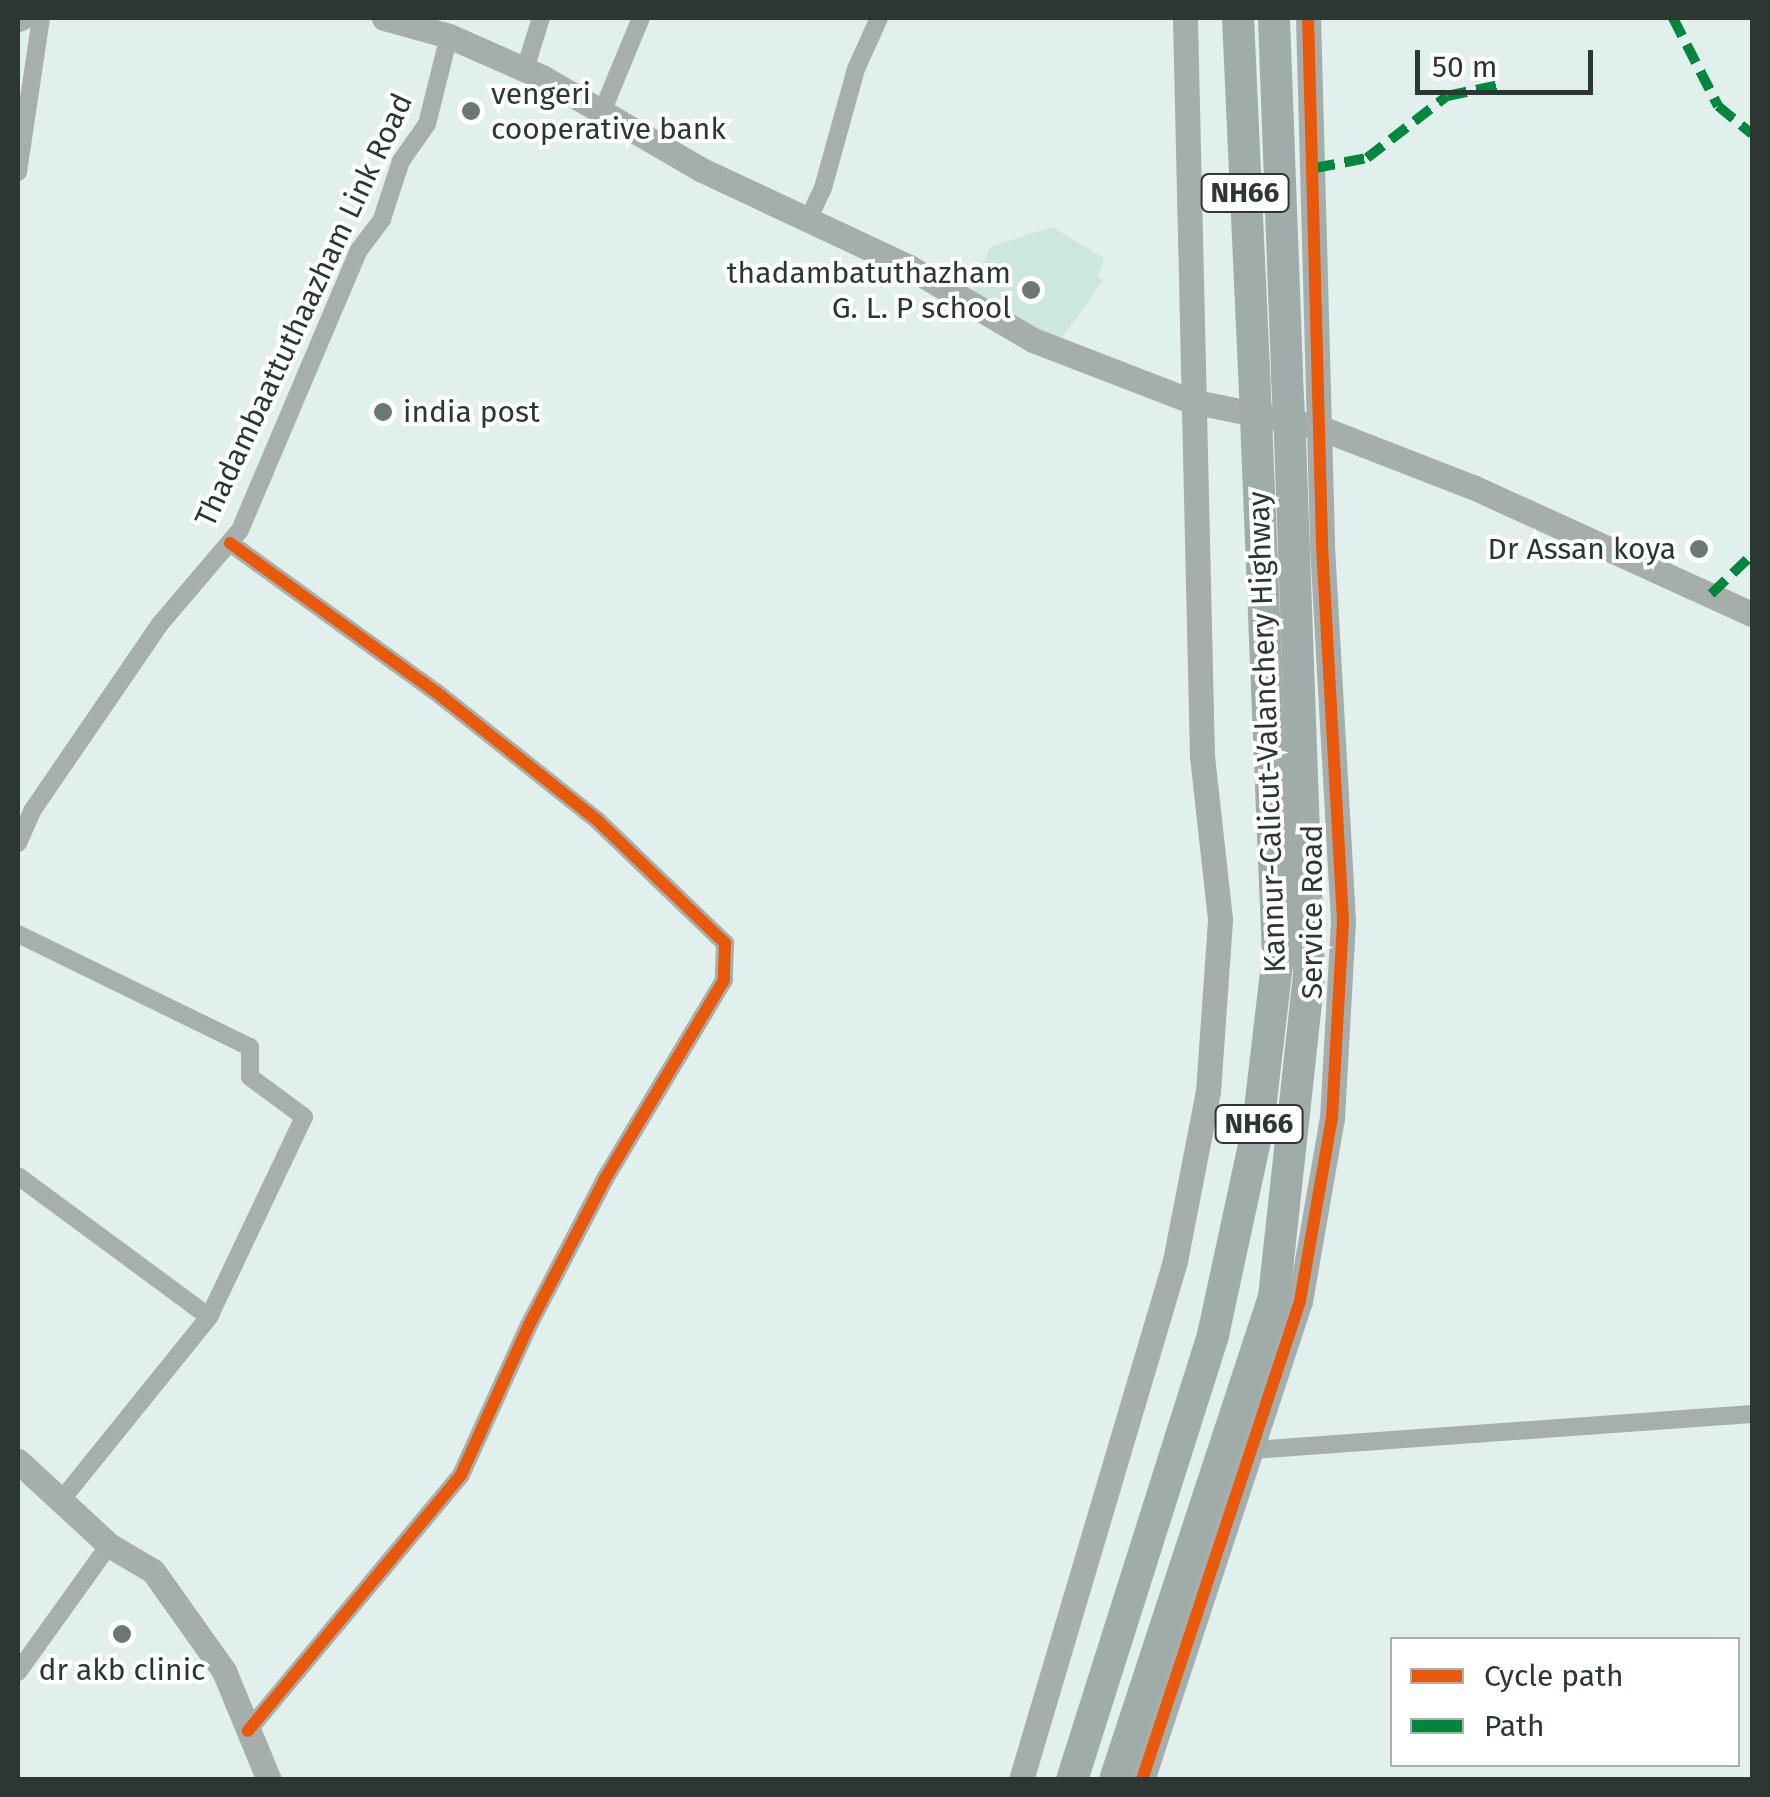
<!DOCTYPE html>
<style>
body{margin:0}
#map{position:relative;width:1770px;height:1797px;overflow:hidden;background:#e1f0ec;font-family:"Fira Sans",sans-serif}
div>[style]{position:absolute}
.built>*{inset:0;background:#cce6e0}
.street>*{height:18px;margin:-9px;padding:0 9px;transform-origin:9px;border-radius:9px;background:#a6afac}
.secondary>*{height:25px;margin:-12.5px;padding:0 12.5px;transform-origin:12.5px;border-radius:12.5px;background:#a5aeab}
.highway>*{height:32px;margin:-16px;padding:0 16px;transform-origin:16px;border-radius:16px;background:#a0aca9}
.highway-bridge>*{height:32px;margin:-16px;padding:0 16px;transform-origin:16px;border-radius:16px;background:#a0aca9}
.quiet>*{height:10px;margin-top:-5px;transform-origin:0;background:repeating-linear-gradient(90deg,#00873e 0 20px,transparent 0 30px)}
.cycleway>*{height:12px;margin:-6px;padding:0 6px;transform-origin:6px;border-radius:6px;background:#e8590c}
.dots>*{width:28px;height:28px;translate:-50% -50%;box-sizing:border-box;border:5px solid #fff;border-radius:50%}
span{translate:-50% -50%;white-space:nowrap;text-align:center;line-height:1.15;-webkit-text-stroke:8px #fff;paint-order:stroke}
.shield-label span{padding:2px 8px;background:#fff;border:2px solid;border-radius:8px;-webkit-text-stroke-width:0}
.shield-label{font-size:28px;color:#2c3734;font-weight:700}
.poi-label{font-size:30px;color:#2c3734}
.left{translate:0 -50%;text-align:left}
.right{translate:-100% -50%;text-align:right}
.street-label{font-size:30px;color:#2c3734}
.frame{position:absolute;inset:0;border:20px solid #2c3734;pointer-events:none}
.legend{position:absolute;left:1390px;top:1637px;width:350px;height:130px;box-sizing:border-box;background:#fff;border:2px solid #abafae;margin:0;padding:12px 18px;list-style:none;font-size:30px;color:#2c3734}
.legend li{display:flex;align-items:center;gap:20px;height:50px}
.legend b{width:50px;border:2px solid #abafae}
.scale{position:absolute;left:1415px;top:50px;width:178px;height:45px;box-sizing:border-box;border:5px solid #2c3734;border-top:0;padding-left:12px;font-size:30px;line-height:35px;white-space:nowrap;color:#2c3734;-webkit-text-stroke:8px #fff;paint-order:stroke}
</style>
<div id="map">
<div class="built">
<div style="clip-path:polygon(1052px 227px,1104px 258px,1098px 277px,1103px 280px,1058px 344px,969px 297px,990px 247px)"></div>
</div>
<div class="street">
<div style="left:525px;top:69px;width:53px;rotate:-72.6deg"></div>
<div style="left:602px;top:112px;width:102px;rotate:-67.5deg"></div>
<div style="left:18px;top:172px;width:156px;rotate:-81.5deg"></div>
<div style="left:808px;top:220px;width:35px;rotate:-65deg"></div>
<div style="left:823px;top:188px;width:123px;rotate:-74.5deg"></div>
<div style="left:856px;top:69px;width:56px;rotate:-65.7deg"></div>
<div style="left:230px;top:543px;width:254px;rotate:35.9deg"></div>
<div style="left:436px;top:692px;width:206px;rotate:38.5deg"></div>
<div style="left:597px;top:820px;width:178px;rotate:43.9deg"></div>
<div style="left:725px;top:943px;width:37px;rotate:92deg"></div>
<div style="left:724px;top:980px;width:232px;rotate:120.9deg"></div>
<div style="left:605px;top:1179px;width:165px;rotate:117.5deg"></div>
<div style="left:529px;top:1325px;width:165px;rotate:114.4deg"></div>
<div style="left:461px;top:1475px;width:333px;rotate:129.8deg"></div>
<div style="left:18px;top:843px;width:35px;rotate:-66deg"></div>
<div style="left:32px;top:811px;width:227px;rotate:-55.6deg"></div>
<div style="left:160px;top:624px;width:123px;rotate:-49.6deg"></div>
<div style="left:240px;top:530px;width:304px;rotate:-67deg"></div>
<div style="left:359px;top:250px;width:39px;rotate:-53deg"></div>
<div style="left:382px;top:219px;width:61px;rotate:-71.9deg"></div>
<div style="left:401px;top:161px;width:45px;rotate:-54.9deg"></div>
<div style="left:427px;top:124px;width:91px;rotate:-76deg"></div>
<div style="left:18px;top:934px;width:258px;rotate:26deg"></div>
<div style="left:250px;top:1047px;width:30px;rotate:90deg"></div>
<div style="left:250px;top:1077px;width:67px;rotate:36.5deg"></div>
<div style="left:304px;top:1117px;width:221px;rotate:115.4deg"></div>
<div style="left:18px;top:1176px;width:237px;rotate:36.4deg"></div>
<div style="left:209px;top:1317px;width:233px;rotate:128.9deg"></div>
<div style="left:1252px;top:1450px;width:501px;rotate:-4.12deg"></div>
<div style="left:18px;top:1672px;width:156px;rotate:-54.4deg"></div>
</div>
<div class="secondary">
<div style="left:384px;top:18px;width:67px;rotate:15.5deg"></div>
<div style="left:449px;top:36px;width:102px;rotate:23.8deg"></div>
<div style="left:542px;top:77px;width:185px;rotate:30.2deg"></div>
<div style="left:702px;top:170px;width:229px;rotate:25.1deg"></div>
<div style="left:909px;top:267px;width:144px;rotate:30.5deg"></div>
<div style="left:1033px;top:340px;width:169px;rotate:21.1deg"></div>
<div style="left:1191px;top:401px;width:130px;rotate:11.6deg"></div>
<div style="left:1318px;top:427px;width:166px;rotate:21.2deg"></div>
<div style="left:1473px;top:487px;width:307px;rotate:24.5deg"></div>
<div style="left:18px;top:19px;width:3px;rotate:-18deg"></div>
<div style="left:18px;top:1461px;width:124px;rotate:42.7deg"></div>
<div style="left:109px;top:1545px;width:51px;rotate:30.6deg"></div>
<div style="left:153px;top:1571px;width:123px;rotate:54.6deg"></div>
<div style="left:224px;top:1671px;width:118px;rotate:67.6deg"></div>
<div style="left:1021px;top:1780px;width:541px;rotate:-73.47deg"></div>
<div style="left:1175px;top:1261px;width:172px;rotate:-79deg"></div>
<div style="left:1208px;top:1092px;width:173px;rotate:-86deg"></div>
<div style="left:1220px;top:919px;width:163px;rotate:-96.3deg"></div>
<div style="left:1202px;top:757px;width:739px;rotate:-91.32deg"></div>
<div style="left:1142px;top:1780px;width:504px;rotate:-71.74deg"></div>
<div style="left:1300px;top:1301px;width:186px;rotate:-80.1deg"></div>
<div style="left:1332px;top:1118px;width:197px;rotate:-86.8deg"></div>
<div style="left:1343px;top:921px;width:381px;rotate:-93.2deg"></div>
<div style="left:1322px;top:541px;width:523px;rotate:-91.53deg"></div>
</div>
<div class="highway">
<div style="left:1238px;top:18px;width:350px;rotate:87.4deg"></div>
<div style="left:1274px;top:18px;width:358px;rotate:87.9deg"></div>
<div style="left:1072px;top:1780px;width:467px;rotate:-72.4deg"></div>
<div style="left:1213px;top:1335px;width:214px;rotate:-77.8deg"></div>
<div style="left:1258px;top:1126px;width:170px;rotate:-83.3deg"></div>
<div style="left:1278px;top:957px;width:514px;rotate:-92.34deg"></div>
<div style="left:1115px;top:1780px;width:508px;rotate:-71.78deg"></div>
<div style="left:1274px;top:1297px;width:325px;rotate:-83.8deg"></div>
<div style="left:1309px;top:974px;width:536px;rotate:-92.03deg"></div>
</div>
<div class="highway-bridge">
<div style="left:1254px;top:368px;width:75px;rotate:87.7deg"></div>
<div style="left:1287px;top:376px;width:62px;rotate:87.2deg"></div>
</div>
<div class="quiet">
<div style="left:1673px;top:18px;width:99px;rotate:62.9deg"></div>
<div style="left:1718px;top:106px;width:44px;rotate:39.5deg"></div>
<div style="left:1315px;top:168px;width:53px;rotate:-10.9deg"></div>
<div style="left:1367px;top:158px;width:101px;rotate:-37.8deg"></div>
<div style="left:1447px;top:96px;width:53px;rotate:-11.9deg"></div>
<div style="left:1711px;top:594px;width:57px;rotate:-43.6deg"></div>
</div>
<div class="cycleway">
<div style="left:230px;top:543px;width:254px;rotate:35.9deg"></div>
<div style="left:436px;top:692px;width:206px;rotate:38.5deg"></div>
<div style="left:597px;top:820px;width:178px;rotate:43.9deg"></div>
<div style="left:725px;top:943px;width:37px;rotate:92deg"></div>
<div style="left:724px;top:980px;width:232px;rotate:120.9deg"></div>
<div style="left:605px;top:1179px;width:165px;rotate:117.5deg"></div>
<div style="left:529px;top:1325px;width:165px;rotate:114.4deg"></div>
<div style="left:461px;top:1475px;width:333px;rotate:129.8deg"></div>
<div style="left:1142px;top:1780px;width:504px;rotate:-71.74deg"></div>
<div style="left:1300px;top:1301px;width:186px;rotate:-80.1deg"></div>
<div style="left:1332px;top:1118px;width:197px;rotate:-86.8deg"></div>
<div style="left:1343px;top:921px;width:381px;rotate:-93.2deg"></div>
<div style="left:1322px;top:541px;width:523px;rotate:-91.53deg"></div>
</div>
<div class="dots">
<div style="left:471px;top:111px;background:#6b7874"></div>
<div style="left:1031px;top:290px;background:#6b7874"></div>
<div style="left:383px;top:412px;background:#6b7874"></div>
<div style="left:1699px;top:549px;background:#6b7874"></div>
<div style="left:122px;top:1634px;background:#6b7874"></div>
</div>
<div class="shield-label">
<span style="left:1245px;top:193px">NH66</span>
<span style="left:1259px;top:1124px">NH66</span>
</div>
<div class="poi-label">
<span class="left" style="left:491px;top:111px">vengeri<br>cooperative bank</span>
<span class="right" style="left:1011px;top:290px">thadambatuthazham<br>G. L. P school</span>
<span class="left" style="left:403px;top:412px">india post</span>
<span class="right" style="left:1676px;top:549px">Dr Assan koya</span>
<span style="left:122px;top:1670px">dr akb clinic</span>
</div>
<div class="street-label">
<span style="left:304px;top:310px;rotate:-65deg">Thadambaattuthaazham Link Road</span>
<span style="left:1267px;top:732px;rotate:-92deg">Kannur-Calicut-Valanchery Highway</span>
<span style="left:1312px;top:912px;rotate:-90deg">Service Road</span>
</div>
<div class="frame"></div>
<ul class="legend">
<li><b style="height:12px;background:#e8590c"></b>Cycle path</li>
<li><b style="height:12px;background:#00873e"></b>Path</li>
</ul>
<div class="scale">50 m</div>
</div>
